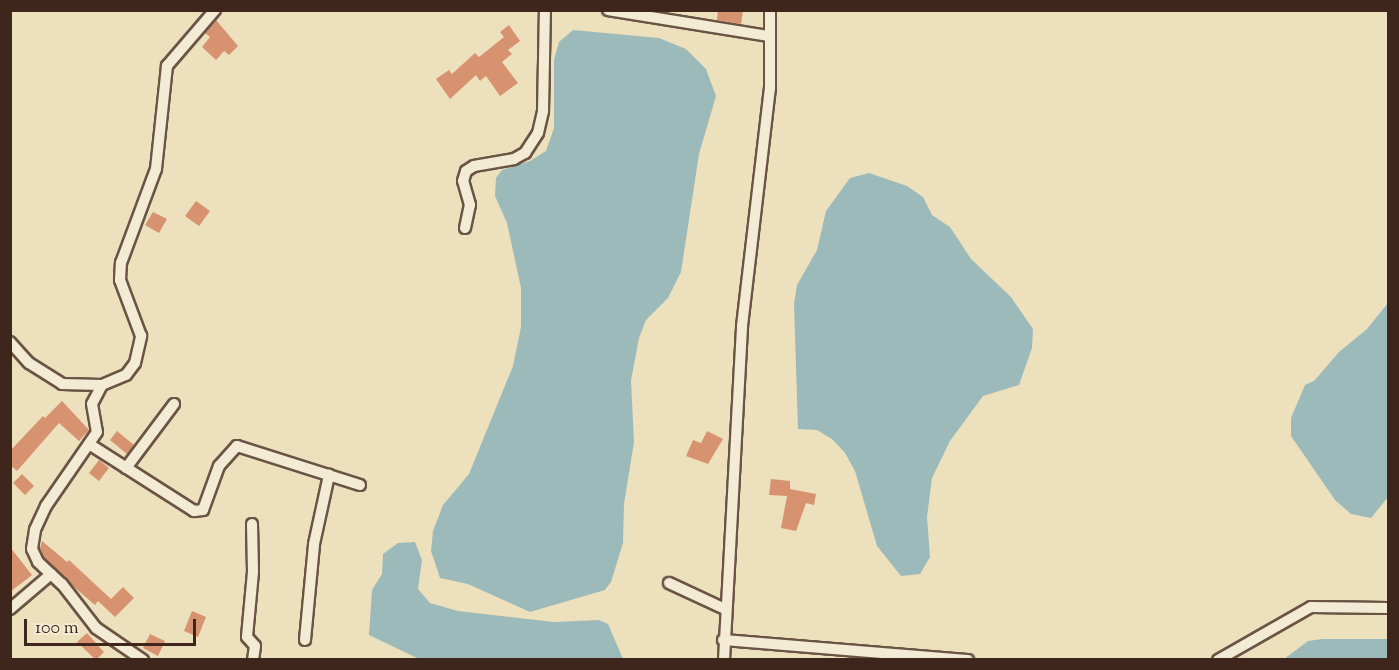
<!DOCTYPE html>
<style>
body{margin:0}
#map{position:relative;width:1399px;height:670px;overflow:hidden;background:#ede0bd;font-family:"Sorts Mill Goudy",serif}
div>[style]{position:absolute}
.water>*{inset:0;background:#9dbabb}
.building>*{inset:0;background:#d7926f}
.roads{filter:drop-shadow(2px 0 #6a5444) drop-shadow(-2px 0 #6a5444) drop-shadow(0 2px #6a5444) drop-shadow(0 -2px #6a5444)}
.minor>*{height:10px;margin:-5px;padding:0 5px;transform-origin:5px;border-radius:5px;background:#f3ebd4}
span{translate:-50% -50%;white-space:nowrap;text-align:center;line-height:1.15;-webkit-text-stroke:4.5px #f3ebd4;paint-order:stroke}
.frame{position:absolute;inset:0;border:12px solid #3f261c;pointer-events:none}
.scale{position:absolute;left:24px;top:619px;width:172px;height:27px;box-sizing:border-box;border:3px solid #3f261c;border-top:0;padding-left:8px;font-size:18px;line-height:21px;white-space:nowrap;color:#3f261c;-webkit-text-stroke:4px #f3ebd4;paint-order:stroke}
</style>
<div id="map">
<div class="water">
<div style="clip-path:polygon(573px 30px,659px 38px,686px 49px,706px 69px,716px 96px,699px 154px,681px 272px,668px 298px,646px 320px,639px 338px,631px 381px,634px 442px,624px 504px,623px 543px,611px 582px,605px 590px,530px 612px,468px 584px,440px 578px,431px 551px,433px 531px,443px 505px,469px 474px,513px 366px,521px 327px,521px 288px,507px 223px,495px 196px,496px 178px,502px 170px,530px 161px,546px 151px,554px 128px,554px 60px,559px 42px)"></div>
<div style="clip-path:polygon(869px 173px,907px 186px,923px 197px,932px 215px,950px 227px,971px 259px,1011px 297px,1033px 329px,1032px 348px,1019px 385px,983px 396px,950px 441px,932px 478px,927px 517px,930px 557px,920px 574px,901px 576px,877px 546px,855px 471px,845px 453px,832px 439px,817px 430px,798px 429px,794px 304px,797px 285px,817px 250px,826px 211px,850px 178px)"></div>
<div style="clip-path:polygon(1388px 303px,1388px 497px,1371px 518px,1351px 514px,1335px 500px,1291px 436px,1291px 418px,1305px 385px,1314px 381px,1339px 352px,1367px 329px)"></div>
<div style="clip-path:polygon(415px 542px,422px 560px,418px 589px,430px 603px,458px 611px,554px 622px,599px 620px,608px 624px,623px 659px,419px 659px,369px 635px,372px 590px,382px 574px,383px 554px,398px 543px)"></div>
<div style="clip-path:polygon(1322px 639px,1388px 639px,1388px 659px,1284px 659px,1308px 641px)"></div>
</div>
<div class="building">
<div style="clip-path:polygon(718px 10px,743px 10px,741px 24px,717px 20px)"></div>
<div style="clip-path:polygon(216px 20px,238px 46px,229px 55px,224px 51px,216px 60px,202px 47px,210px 37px,205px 33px)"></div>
<div style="clip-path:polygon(509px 25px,520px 41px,508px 50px,512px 54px,502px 62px,518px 83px,500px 96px,486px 76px,480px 81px,476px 75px,450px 99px,436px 79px,449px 70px,452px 74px,475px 53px,479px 57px,504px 37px,500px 32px)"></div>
<div style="clip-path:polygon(196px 201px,210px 211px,199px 226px,185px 216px)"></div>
<div style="clip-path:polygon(153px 212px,167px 219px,159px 233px,145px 225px)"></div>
<div style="clip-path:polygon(62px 401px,89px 430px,79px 441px,59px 423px,17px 471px,10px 465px,10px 451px,43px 416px,45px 418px)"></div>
<div style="clip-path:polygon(117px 431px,134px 445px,127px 454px,110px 440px)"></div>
<div style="clip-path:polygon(707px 431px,723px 439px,708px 464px,686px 456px,693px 440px,701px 443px)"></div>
<div style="clip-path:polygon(99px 460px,109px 468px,99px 481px,89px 473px)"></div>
<div style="clip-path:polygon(22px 474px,34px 486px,25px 495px,13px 483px)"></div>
<div style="clip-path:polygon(771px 479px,790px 481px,790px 489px,816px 494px,814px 505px,806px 503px,796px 531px,781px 528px,787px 496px,769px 495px)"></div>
<div style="clip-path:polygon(42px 541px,67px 562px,69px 560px,111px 599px,123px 587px,134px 598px,115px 617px,98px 601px,95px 605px,74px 587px,44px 557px,40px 548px)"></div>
<div style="clip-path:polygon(10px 547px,32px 575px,10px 592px)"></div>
<div style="clip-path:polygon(192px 611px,206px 617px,198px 637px,184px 631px)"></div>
<div style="clip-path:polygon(87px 633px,104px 652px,96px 660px,77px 642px)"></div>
<div style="clip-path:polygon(150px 634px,165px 641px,158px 656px,143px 648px)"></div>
</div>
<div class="roads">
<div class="minor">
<div style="left:608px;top:10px;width:163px;rotate:9.2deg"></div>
<div style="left:465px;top:228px;width:24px;rotate:-78deg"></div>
<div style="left:470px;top:205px;width:25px;rotate:-106deg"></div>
<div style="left:463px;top:181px;width:10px;rotate:-73deg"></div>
<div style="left:466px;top:171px;width:9px;rotate:-32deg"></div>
<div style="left:474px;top:166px;width:41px;rotate:-9.9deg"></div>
<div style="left:514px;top:159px;width:13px;rotate:-29deg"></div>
<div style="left:525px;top:153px;width:24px;rotate:-57deg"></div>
<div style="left:538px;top:133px;width:23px;rotate:-77deg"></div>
<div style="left:543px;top:111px;width:101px;rotate:-88.9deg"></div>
<div style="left:10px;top:342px;width:28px;rotate:48deg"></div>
<div style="left:29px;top:363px;width:39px;rotate:32deg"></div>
<div style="left:62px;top:384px;width:40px;rotate:1.4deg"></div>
<div style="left:102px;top:385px;width:26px;rotate:-23deg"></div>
<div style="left:126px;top:375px;width:15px;rotate:-53deg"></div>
<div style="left:135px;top:363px;width:28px;rotate:-77deg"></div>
<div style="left:141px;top:336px;width:60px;rotate:-110.6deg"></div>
<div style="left:120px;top:280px;width:17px;rotate:-87deg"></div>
<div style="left:121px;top:263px;width:100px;rotate:-69.6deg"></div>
<div style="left:156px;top:169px;width:104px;rotate:-83.9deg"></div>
<div style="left:167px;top:66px;width:74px;rotate:-49.4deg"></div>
<div style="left:102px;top:385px;width:21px;rotate:118deg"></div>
<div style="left:92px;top:404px;width:28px;rotate:80deg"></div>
<div style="left:97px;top:432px;width:90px;rotate:124.6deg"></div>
<div style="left:46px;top:506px;width:26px;rotate:115deg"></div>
<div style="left:35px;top:530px;width:19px;rotate:99deg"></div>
<div style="left:32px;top:549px;width:14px;rotate:65deg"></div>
<div style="left:38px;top:562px;width:33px;rotate:43deg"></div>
<div style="left:62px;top:584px;width:56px;rotate:52.3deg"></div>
<div style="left:96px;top:628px;width:57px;rotate:34.2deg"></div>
<div style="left:89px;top:444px;width:125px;rotate:32.5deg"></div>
<div style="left:194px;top:511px;width:9px;rotate:-6deg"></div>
<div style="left:203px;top:510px;width:47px;rotate:-70deg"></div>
<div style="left:219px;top:466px;width:27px;rotate:-48deg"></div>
<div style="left:237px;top:446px;width:129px;rotate:17.6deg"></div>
<div style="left:126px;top:468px;width:80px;rotate:-53.1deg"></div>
<div style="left:252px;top:524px;width:48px;rotate:88.8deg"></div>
<div style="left:253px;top:572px;width:65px;rotate:95.3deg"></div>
<div style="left:247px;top:637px;width:12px;rotate:48deg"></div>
<div style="left:255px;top:646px;width:14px;rotate:98deg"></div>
<div style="left:669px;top:583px;width:62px;rotate:24.9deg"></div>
<div style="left:10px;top:609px;width:54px;rotate:-40.5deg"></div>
<div style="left:305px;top:640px;width:96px;rotate:-84.6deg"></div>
<div style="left:314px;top:544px;width:71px;rotate:-77.7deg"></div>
<div style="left:723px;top:640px;width:246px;rotate:4.7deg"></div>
<div style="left:724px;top:660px;width:334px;rotate:-86.9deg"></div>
<div style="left:742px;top:326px;width:240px;rotate:-83.3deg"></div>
<div style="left:770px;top:88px;width:78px;rotate:-90deg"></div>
<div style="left:1218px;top:660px;width:107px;rotate:-29.7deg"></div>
<div style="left:1311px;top:607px;width:77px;rotate:0.7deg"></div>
</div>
</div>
<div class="frame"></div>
<div class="scale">100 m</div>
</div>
